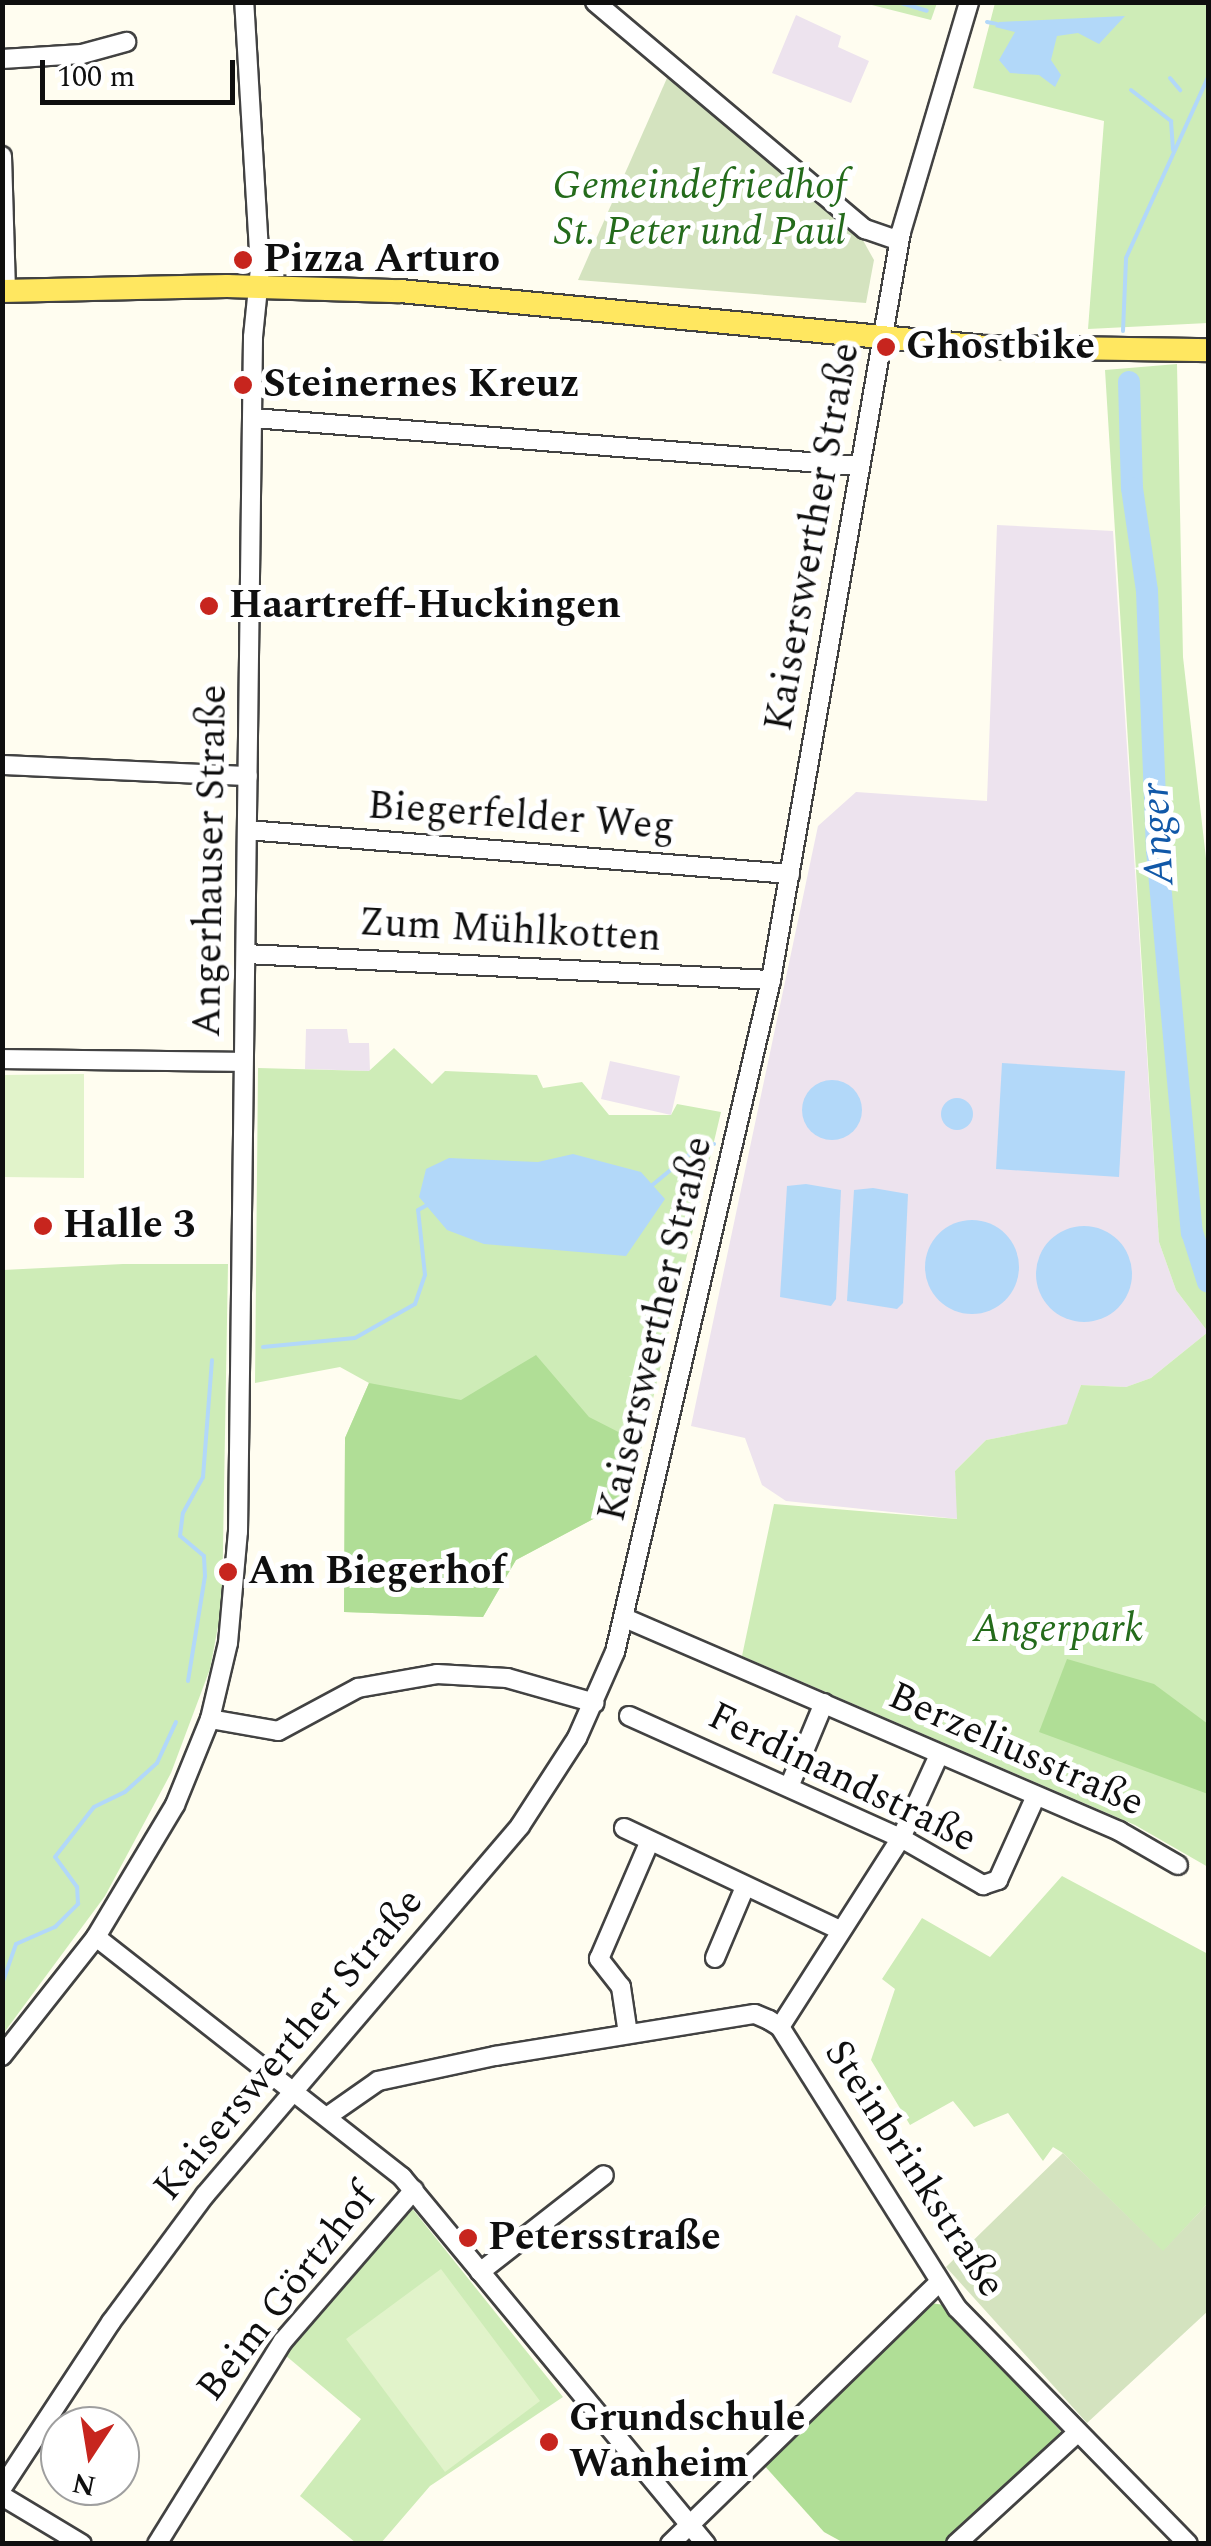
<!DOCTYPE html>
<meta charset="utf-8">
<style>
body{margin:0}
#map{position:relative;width:1211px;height:2546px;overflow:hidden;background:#fffdf0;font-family:Spectral,serif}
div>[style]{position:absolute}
.industrial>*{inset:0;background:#ede3ee}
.green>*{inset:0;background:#ceecb7}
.forest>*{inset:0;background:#b0de96}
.cemetery>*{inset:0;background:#d4e3bf}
.pitch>*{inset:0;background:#e1f3ca}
.water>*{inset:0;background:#b2d8f9}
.round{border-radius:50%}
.stream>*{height:4px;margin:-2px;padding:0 2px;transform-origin:2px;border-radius:2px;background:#b2d8f9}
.river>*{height:22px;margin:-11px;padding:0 11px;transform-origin:11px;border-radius:11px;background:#b2d8f9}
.roads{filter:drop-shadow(2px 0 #424242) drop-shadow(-2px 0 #424242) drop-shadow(0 2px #424242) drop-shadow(0 -2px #424242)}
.minor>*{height:18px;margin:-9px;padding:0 9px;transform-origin:9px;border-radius:9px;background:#fff}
.major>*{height:22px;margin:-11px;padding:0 11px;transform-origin:11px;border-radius:11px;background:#ffe760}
.dots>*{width:28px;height:28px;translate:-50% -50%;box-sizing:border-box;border:5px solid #fff;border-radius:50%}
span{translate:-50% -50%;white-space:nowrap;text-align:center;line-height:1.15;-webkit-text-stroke:10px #fff;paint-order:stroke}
.park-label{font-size:40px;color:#246b1b;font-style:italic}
.poi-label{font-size:40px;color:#0f0f0f;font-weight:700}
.left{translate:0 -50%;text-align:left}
.street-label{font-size:40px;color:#0f0f0f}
.water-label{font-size:42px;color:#1058a8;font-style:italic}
.frame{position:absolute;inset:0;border:5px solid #0f0f0f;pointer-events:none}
.north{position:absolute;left:40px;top:2406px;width:100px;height:100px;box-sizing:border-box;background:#fff;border:2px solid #9f9f9f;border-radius:50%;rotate:192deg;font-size:28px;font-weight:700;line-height:40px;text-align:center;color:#0f0f0f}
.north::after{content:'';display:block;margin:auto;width:35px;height:45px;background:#c7251e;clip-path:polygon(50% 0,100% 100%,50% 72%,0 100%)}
.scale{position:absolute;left:40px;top:60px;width:195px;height:45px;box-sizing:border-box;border:5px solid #0f0f0f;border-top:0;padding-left:12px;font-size:30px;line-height:35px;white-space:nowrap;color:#0f0f0f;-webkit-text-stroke:8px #fff;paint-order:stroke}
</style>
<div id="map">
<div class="industrial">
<div style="clip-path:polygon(796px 15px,841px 36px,838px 47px,869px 61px,851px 103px,772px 73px)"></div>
<div style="clip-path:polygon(997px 525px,1113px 531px,1159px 1242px,1176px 1290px,1208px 1332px,1151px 1378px,1126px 1387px,1081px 1385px,1068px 1424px,986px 1440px,955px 1471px,958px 1519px,786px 1501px,762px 1485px,745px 1438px,691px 1426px,818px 826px,856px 792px,987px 801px)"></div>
<div style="clip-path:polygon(306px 1029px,347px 1029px,349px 1043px,369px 1043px,370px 1071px,305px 1069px)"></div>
<div style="clip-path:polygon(610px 1061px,680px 1076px,671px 1115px,601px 1099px)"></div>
</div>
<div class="green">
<div style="clip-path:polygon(864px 3px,937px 3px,931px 20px)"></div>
<div style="clip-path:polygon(995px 3px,1208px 3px,1208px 323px,1088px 329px,1104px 121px,973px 88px)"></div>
<div style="clip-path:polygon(1177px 364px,1183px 657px,1208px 876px,1208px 1867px,1135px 1825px,742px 1656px,774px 1504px,957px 1519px,955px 1471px,986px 1440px,1067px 1424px,1081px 1385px,1126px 1387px,1151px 1378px,1208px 1332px,1176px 1290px,1159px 1242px,1105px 370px)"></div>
<div style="clip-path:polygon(394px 1048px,432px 1084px,445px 1071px,537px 1075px,543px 1088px,582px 1082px,609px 1115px,671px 1115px,677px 1104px,721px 1112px,629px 1500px,516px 1560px,483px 1617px,344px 1612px,345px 1438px,369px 1383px,340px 1367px,255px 1383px,258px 1068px,369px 1071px)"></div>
<div style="clip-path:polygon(123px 1264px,228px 1264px,222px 1605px,210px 1669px,171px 1773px,105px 1896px,3px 2034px,3px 1270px)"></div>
<div style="clip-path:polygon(1062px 1876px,1208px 1954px,1208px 2203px,1163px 2252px,1063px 2153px,1053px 2147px,1043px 2161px,1008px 2113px,974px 2127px,953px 2101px,910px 2125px,871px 2060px,895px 1989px,882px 1979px,922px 1918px,990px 1957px)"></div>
<div style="clip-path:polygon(407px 2202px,563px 2397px,430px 2486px,381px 2543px,356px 2543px,300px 2496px,361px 2419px,285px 2355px)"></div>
</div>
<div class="forest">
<div style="clip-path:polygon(536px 1355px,589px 1417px,642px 1444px,629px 1500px,516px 1560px,483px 1617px,344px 1612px,345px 1438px,369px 1383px,461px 1400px)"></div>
<div style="clip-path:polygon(1067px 1659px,1154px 1684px,1208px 1724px,1208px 1794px,1039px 1732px)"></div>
<div style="clip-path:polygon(931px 2303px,944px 2305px,1065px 2436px,947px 2543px,844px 2543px,824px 2532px,762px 2463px)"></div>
</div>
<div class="cemetery">
<div style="clip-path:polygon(667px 78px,860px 235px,874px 260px,866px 303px,578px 280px)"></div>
<div style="clip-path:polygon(1063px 2153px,1163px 2251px,1208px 2203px,1208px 2311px,1087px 2423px,946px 2267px)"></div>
</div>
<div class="pitch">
<div style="clip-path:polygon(84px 1074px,84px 1178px,3px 1177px,3px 1075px)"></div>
<div style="clip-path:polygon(441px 2269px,540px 2401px,445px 2472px,346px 2339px)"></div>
</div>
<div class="water">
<div style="clip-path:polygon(1125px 16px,1099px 44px,1078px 33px,1057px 36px,1051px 60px,1061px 75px,1055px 87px,1039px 75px,1010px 73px,999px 60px,1015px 32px,995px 27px,999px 22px)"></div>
<div style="clip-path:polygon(1002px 1063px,1125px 1071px,1119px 1177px,996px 1169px)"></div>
<div class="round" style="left:802px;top:1080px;width:60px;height:60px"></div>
<div class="round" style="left:941px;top:1098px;width:32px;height:32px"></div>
<div style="clip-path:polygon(573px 1154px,641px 1172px,665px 1199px,626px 1256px,484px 1244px,447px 1230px,419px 1197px,426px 1169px,449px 1158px,538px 1162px)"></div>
<div style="clip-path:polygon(806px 1184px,841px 1190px,836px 1299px,831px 1306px,780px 1297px,787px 1186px)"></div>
<div style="clip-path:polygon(873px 1188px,908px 1194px,903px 1303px,897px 1309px,847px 1301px,854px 1190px)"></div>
<div class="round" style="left:925px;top:1220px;width:94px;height:94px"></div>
<div class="round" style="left:1036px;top:1226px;width:96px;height:96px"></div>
</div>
<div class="stream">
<div style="left:898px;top:2px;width:30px;rotate:17deg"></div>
<div style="left:987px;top:22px;width:10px;rotate:11deg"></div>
<div style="left:1170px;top:78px;width:16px;rotate:50deg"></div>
<div style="left:1131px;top:90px;width:51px;rotate:37.8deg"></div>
<div style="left:1171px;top:121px;width:29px;rotate:86deg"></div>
<div style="left:1123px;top:331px;width:73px;rotate:-87.6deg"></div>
<div style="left:1126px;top:258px;width:199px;rotate:-65.6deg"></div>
<div style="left:650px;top:1187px;width:67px;rotate:-39.6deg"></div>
<div style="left:702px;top:1144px;width:12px"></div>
<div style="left:263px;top:1347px;width:92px;rotate:-5.6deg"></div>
<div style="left:355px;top:1338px;width:69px;rotate:-29.5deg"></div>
<div style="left:415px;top:1304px;width:31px;rotate:-71deg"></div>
<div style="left:425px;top:1275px;width:65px;rotate:-96.1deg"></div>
<div style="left:418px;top:1210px;width:10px;rotate:-29deg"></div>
<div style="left:188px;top:1681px;width:106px;rotate:-80.8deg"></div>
<div style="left:205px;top:1576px;width:20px;rotate:-93deg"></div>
<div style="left:204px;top:1556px;width:31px;rotate:-140deg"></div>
<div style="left:180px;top:1536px;width:23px;rotate:-83deg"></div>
<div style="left:183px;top:1513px;width:41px;rotate:-60.9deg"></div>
<div style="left:203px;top:1477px;width:117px;rotate:-85.6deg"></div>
<div style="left:2px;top:1984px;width:42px;rotate:-70.7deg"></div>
<div style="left:16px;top:1944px;width:43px;rotate:-23.6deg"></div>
<div style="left:55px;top:1927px;width:33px;rotate:-45deg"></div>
<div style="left:78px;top:1904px;width:17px;rotate:-93deg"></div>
<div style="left:77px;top:1887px;width:37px;rotate:-126deg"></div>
<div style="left:55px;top:1857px;width:63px;rotate:-52deg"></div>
<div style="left:94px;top:1807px;width:34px;rotate:-26deg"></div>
<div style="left:125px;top:1792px;width:43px;rotate:-42.2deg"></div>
<div style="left:157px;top:1763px;width:45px;rotate:-65.1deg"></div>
</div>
<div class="river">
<div style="left:1129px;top:382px;width:106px;rotate:88.4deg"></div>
<div style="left:1132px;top:488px;width:104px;rotate:81.7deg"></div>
<div style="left:1147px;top:591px;width:259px;rotate:87.8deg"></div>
<div style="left:1157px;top:850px;width:384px;rotate:84.8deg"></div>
<div style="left:1192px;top:1232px;width:52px;rotate:72.3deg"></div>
</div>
<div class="roads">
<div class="minor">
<div style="left:595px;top:2px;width:353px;rotate:40.1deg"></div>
<div style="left:865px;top:229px;width:36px;rotate:19deg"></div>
<div style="left:2px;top:59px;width:80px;rotate:-3.6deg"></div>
<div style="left:82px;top:54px;width:46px;rotate:-15.3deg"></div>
<div style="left:2px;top:156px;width:135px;rotate:88.3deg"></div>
<div style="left:253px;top:418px;width:608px;rotate:4.53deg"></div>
<div style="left:2px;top:765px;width:246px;rotate:2.6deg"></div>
<div style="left:247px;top:830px;width:545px;rotate:4.63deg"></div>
<div style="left:246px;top:954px;width:526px;rotate:2.84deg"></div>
<div style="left:2px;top:1059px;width:241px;rotate:0.7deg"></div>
<div style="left:627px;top:1619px;width:536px;rotate:23.31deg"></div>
<div style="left:1119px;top:1831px;width:68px;rotate:30deg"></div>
<div style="left:629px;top:1716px;width:298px;rotate:24.2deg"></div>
<div style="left:901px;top:1838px;width:95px;rotate:29.8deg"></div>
<div style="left:983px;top:1885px;width:16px;rotate:-18deg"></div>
<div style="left:998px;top:1880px;width:90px;rotate:-65.7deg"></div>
<div style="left:210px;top:1719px;width:69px;rotate:10deg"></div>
<div style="left:278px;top:1731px;width:91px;rotate:-28.3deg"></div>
<div style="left:358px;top:1688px;width:80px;rotate:-10deg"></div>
<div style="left:437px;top:1674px;width:70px;rotate:3.3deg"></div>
<div style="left:507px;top:1678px;width:91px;rotate:15.9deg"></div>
<div style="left:789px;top:1787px;width:91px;rotate:-67.4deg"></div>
<div style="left:624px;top:1828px;width:239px;rotate:25.3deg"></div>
<div style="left:96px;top:1937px;width:389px;rotate:38.1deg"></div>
<div style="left:402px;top:2177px;width:477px;rotate:50.4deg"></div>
<div style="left:715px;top:1958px;width:77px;rotate:-67.1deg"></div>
<div style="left:780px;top:2027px;width:224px;rotate:-57.4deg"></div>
<div style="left:901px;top:1838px;width:91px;rotate:-65.4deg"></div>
<div style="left:628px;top:2034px;width:48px;rotate:-98.5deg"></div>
<div style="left:621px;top:1987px;width:36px;rotate:-128deg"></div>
<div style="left:599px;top:1959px;width:124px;rotate:-66.7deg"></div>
<div style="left:2px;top:2056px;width:152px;rotate:-51.7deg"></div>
<div style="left:96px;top:1937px;width:154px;rotate:-59.1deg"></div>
<div style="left:175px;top:1805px;width:93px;rotate:-67.9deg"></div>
<div style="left:210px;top:1719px;width:78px;rotate:-76.7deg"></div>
<div style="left:228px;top:1643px;width:111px;rotate:-84.9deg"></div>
<div style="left:238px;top:1532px;width:1195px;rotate:-89.28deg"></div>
<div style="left:253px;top:337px;width:69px;rotate:-84.2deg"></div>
<div style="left:260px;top:268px;width:266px;rotate:-93.4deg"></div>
<div style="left:328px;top:2116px;width:61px;rotate:-35deg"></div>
<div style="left:378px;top:2081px;width:120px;rotate:-12.1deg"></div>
<div style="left:495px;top:2056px;width:263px;rotate:-9.2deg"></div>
<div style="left:755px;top:2014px;width:15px;rotate:23deg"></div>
<div style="left:769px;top:2020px;width:13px;rotate:32deg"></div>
<div style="left:780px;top:2027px;width:332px;rotate:57.8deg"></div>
<div style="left:957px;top:2308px;width:330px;rotate:45.6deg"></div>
<div style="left:480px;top:2272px;width:157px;rotate:-38deg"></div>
<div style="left:2px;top:2488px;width:199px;rotate:-56.7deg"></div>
<div style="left:111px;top:2322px;width:158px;rotate:-53.5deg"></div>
<div style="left:205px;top:2195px;width:485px;rotate:-49.5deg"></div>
<div style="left:520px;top:1826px;width:105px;rotate:-57.1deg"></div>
<div style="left:577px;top:1738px;width:94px;rotate:-66.2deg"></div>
<div style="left:615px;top:1652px;width:690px;rotate:-76.93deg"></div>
<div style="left:771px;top:980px;width:759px;rotate:-80.14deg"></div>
<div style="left:901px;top:232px;width:240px;rotate:-73.5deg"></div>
<div style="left:2px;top:2496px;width:93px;rotate:31deg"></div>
<div style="left:157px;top:2544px;width:239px;rotate:-58.2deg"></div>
<div style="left:283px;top:2341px;width:200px;rotate:-49.1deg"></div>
<div style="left:670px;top:2544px;width:376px;rotate:-44.2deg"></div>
<div style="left:956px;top:2544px;width:161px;rotate:-42.5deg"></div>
</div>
<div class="major">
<div style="left:2px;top:291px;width:225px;rotate:-1.3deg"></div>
<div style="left:227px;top:286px;width:173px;rotate:1.7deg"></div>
<div style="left:400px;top:291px;width:589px;rotate:5.46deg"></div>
<div style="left:986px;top:347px;width:222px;rotate:0.8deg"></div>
</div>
</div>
<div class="dots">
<div style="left:243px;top:260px;background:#c7251e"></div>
<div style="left:886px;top:347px;background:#c7251e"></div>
<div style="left:243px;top:385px;background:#c7251e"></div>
<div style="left:209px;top:606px;background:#c7251e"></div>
<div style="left:43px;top:1226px;background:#c7251e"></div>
<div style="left:228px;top:1572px;background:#c7251e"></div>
<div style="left:468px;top:2238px;background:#c7251e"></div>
<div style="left:549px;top:2442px;background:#c7251e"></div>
</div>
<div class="park-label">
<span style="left:700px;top:210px">Gemeindefriedhof<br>St. Peter und Paul</span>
<span style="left:1058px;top:1630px">Angerpark</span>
</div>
<div class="poi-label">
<span class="left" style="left:263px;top:260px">Pizza Arturo</span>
<span class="left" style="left:906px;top:347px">Ghostbike</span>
<span class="left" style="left:263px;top:385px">Steinernes Kreuz</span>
<span class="left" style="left:229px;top:606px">Haartreff-Huckingen</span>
<span class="left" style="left:63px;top:1226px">Halle 3</span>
<span class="left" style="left:248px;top:1572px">Am Biegerhof</span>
<span class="left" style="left:488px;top:2238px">Petersstraße</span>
<span class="left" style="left:569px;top:2442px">Grundschule<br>Wanheim</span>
</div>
<div class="street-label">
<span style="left:813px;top:537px;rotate:-80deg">Kaiserswerther Straße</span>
<span style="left:521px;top:817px;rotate:4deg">Biegerfelder Weg</span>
<span style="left:211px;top:861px;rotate:-89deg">Angerhauser Straße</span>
<span style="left:510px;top:931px;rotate:3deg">Zum Mühlkotten</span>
<span style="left:656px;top:1329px;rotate:-77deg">Kaiserswerther Straße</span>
<span style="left:1016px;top:1750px;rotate:24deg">Berzeliusstraße</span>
<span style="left:842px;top:1778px;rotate:26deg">Ferdinandstraße</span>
<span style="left:289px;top:2045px;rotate:-50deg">Kaiserswerther Straße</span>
<span style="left:914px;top:2169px;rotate:57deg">Steinbrinkstraße</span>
<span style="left:287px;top:2293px;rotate:-52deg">Beim Görtzhof</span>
</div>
<div class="water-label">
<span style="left:1158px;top:834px;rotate:-93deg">Anger</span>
</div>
<div class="frame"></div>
<div class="north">N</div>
<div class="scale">100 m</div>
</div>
